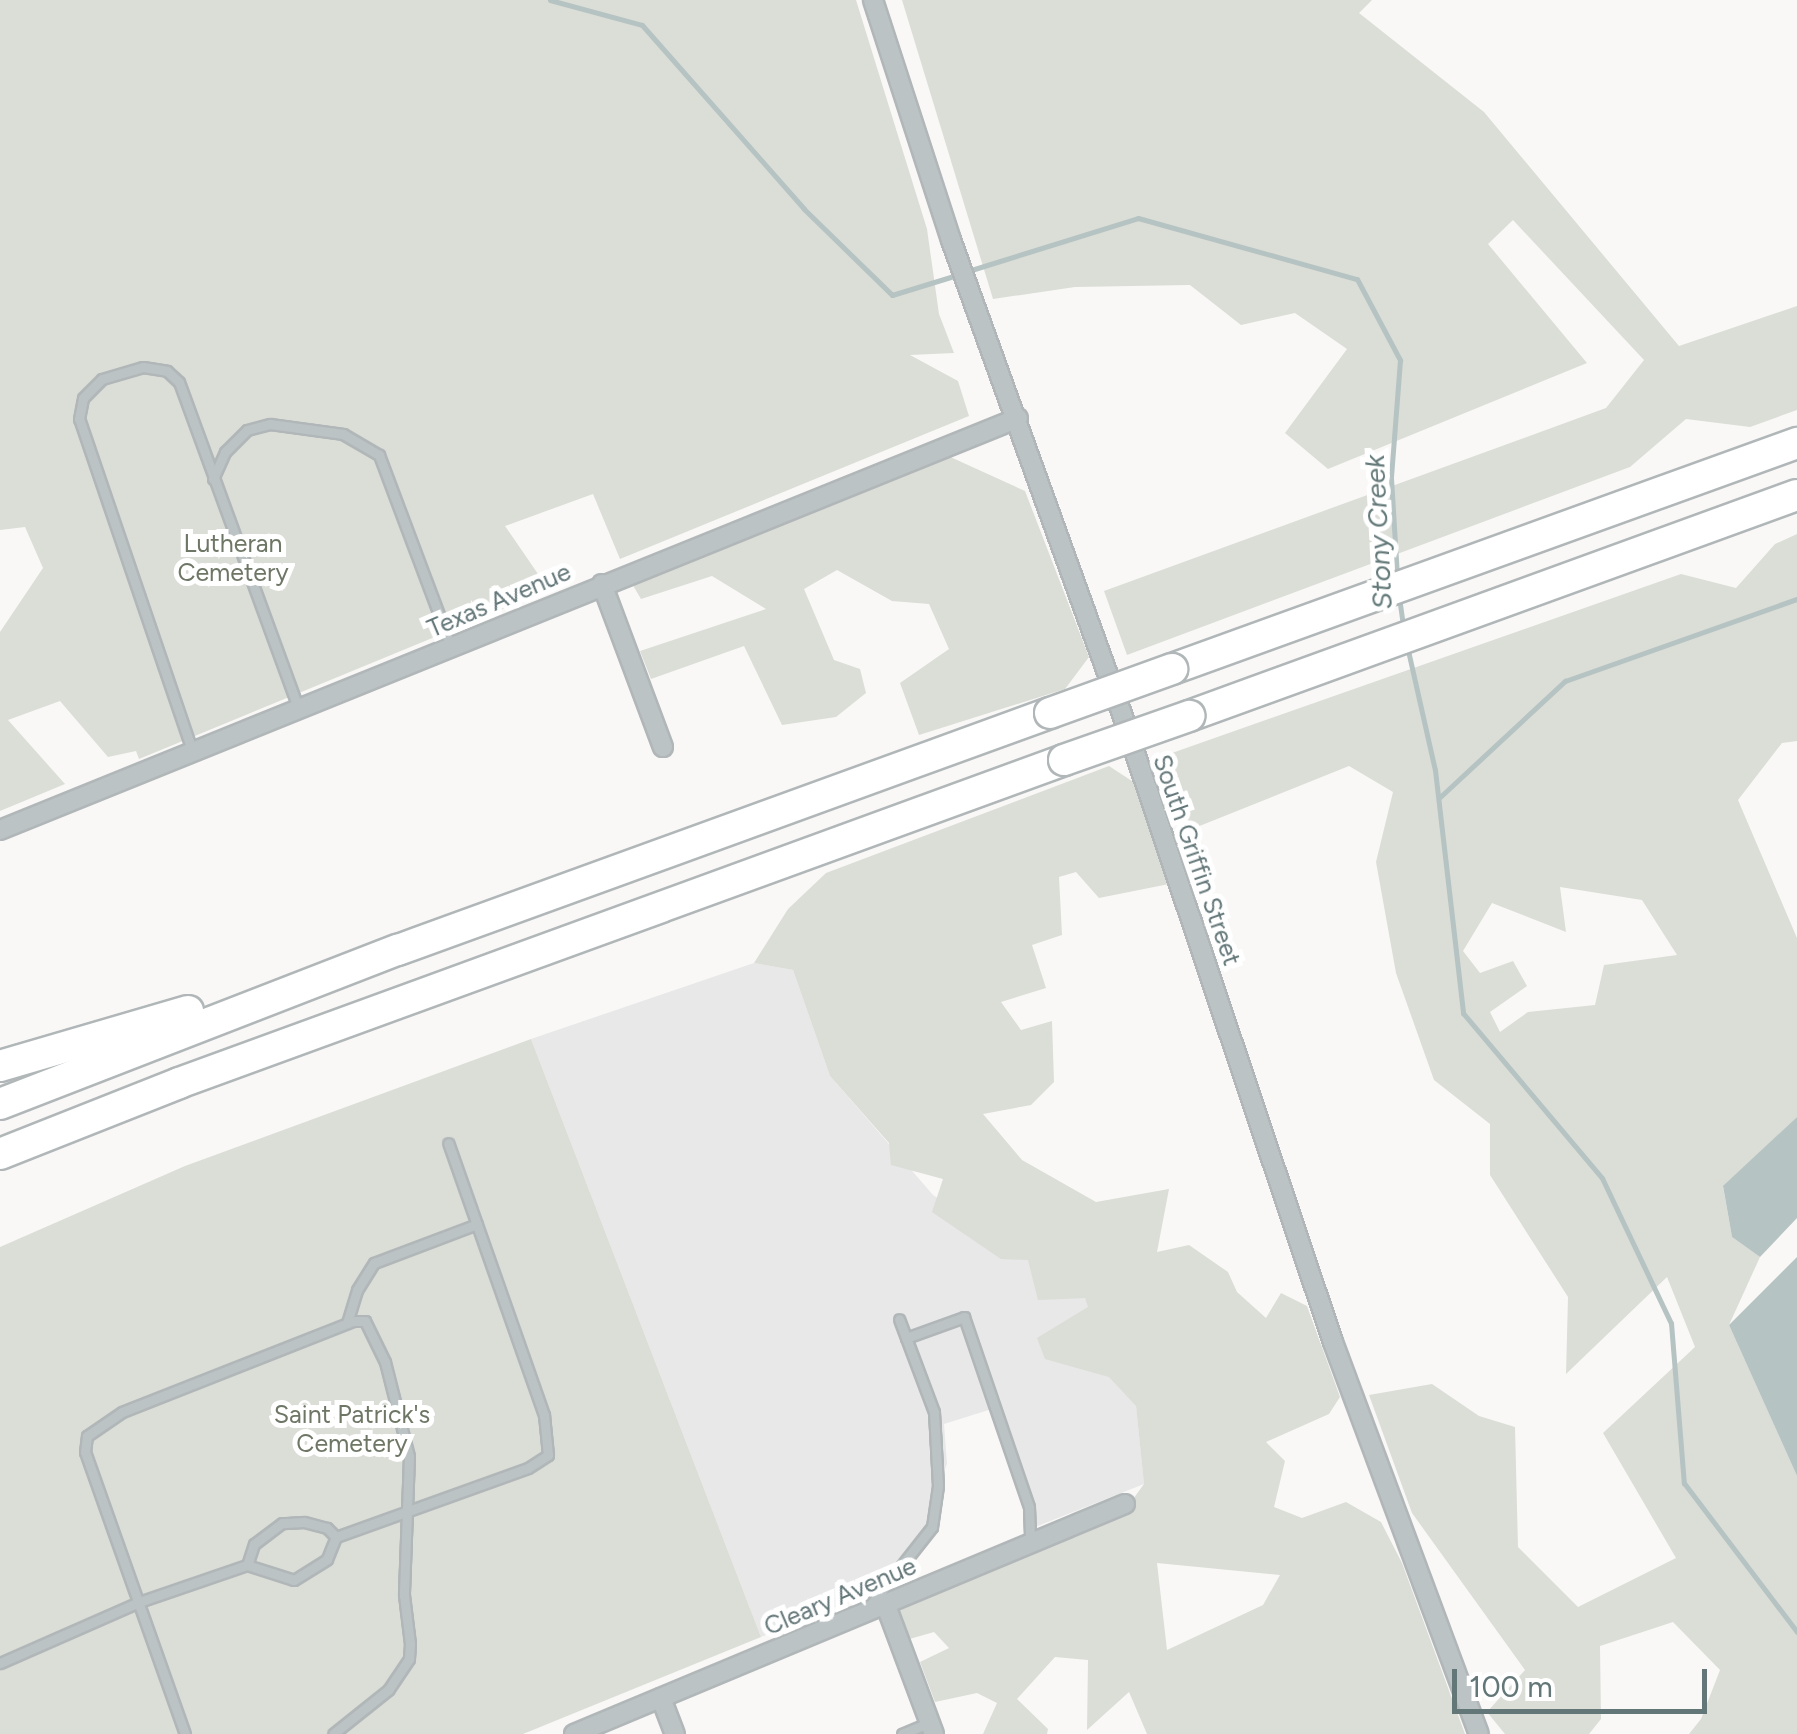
<!DOCTYPE html>
<style>
body{margin:0}
#map{position:relative;width:1797px;height:1734px;overflow:hidden;background:#f9f8f7;font-family:Figtree,sans-serif}
div>[style]{position:absolute}
.built>*{inset:0;background:#e7e8e7}
.green>*{inset:0;background:#dbddd7}
.water>*{inset:0;background:#b5c3c2}
.stream>*{height:5px;margin:-2.5px;padding:0 2.5px;transform-origin:2.5px;border-radius:2.5px;background:#b5c3c2}
.roads{filter:drop-shadow(2px 0 #b1b7b8) drop-shadow(-2px 0 #b1b7b8) drop-shadow(0 2px #b1b7b8) drop-shadow(0 -2px #b1b7b8)}
.service>*{height:9px;margin:-4.5px;padding:0 4.5px;transform-origin:4.5px;border-radius:4.5px;background:#bcc3c4}
.minor>*{height:18px;margin:-9px;padding:0 9px;transform-origin:9px;border-radius:9px;background:#bcc3c4}
.motorway>*{height:30px;margin:-15px;padding:0 15px;transform-origin:15px;border-radius:15px;background:#fff}
.bridges{filter:drop-shadow(2px 0 #b1b7b8) drop-shadow(-2px 0 #b1b7b8) drop-shadow(0 2px #b1b7b8) drop-shadow(0 -2px #b1b7b8)}
.motorway-bridge>*{height:30px;margin:-15px;padding:0 15px;transform-origin:15px;border-radius:15px;background:#fff}
span{translate:-50% -50%;white-space:nowrap;text-align:center;line-height:1.15;-webkit-text-stroke:10px #fff;paint-order:stroke}
.park-label{font-size:25px;color:#6e7766}
.street-label{font-size:25px;color:#637678}
.water-label{font-size:28px;color:#637878;font-style:italic}
.scale{position:absolute;left:1452px;top:1669px;width:255px;height:45px;box-sizing:border-box;border:5px solid #637678;border-top:0;padding-left:12px;font-size:30px;line-height:35px;white-space:nowrap;color:#637678;-webkit-text-stroke:8px #fff;paint-order:stroke}
</style>
<div id="map">
<div class="built">
<div style="clip-path:polygon(754px 963px,793px 970px,830px 1076px,933px 1195px,1085px 1298px,1136px 1405px,1144px 1484px,1030px 1529px,1029px 1507px,995px 1408px,944px 1424px,947px 1464px,938px 1486px,932px 1527px,884px 1588px,761px 1637px,531px 1039px)"></div>
</div>
<div class="green">
<div style="clip-path:polygon(0 0,856px 0,927px 229px,939px 314px,954px 353px,910px 355px,958px 381px,969px 416px,620px 559px,593px 494px,505px 526px,549px 590px,139px 759px,136px 751px,108px 757px,60px 701px,8px 720px,65px 784px,0 811px,0 632px,43px 568px,25px 527px,0 530px)"></div>
<div style="clip-path:polygon(902px 0,1372px 0,1359px 13px,1484px 112px,1679px 346px,1797px 306px,1797px 410px,1750px 427px,1686px 419px,1630px 467px,1127px 655px,1104px 591px,1606px 408px,1644px 360px,1513px 220px,1488px 244px,1587px 363px,1328px 469px,1285px 433px,1347px 349px,1295px 313px,1241px 325px,1190px 285px,1075px 287px,993px 299px)"></div>
<div style="clip-path:polygon(946px 455px,1025px 491px,1089px 657px,1065px 689px,919px 735px,900px 683px,949px 649px,929px 604px,892px 601px,837px 570px,804px 589px,834px 660px,860px 669px,866px 693px,836px 717px,782px 725px,744px 646px,651px 679px,640px 651px,766px 609px,712px 576px,641px 599px,631px 582px)"></div>
<div style="clip-path:polygon(evenodd,1797px 534px,1797px 741px,1782px 743px,1738px 800px,1797px 938px,1797px 1117px,1723px 1187px,1732px 1237px,1760px 1257px,1729px 1325px,1797px 1476px,1797px 1734px,1689px 1734px,1701px 1719px,1720px 1670px,1673px 1622px,1600px 1646px,1601px 1719px,1589px 1734px,1505px 1734px,1487px 1712px,1525px 1670px,1412px 1513px,1369px 1395px,1432px 1384px,1479px 1416px,1515px 1427px,1518px 1547px,1578px 1607px,1676px 1558px,1603px 1433px,1695px 1347px,1667px 1277px,1566px 1374px,1568px 1297px,1490px 1175px,1490px 1124px,1434px 1080px,1396px 973px,1376px 862px,1393px 792px,1349px 766px,1182px 833px,1155px 759px,1681px 574px,1736px 588px,1775px 544px,1797px 534px,1560px 887px,1642px 900px,1677px 955px,1604px 965px,1595px 1005px,1528px 1012px,1500px 1032px,1490px 1012px,1527px 986px,1513px 961px,1480px 973px,1463px 951px,1492px 903px,1566px 932px,1560px 887px)"></div>
<div style="clip-path:polygon(evenodd,1109px 766px,1135px 783px,1169px 884px,1099px 898px,1076px 872px,1059px 877px,1062px 935px,1032px 945px,1046px 988px,1001px 1002px,1021px 1030px,1052px 1021px,1054px 1082px,1031px 1105px,983px 1114px,1022px 1160px,1096px 1202px,1169px 1189px,1157px 1252px,1189px 1245px,1228px 1272px,1237px 1292px,1266px 1318px,1281px 1293px,1307px 1306px,1340px 1397px,1329px 1414px,1266px 1442px,1285px 1461px,1274px 1507px,1302px 1518px,1346px 1502px,1381px 1522px,1402px 1563px,1465px 1734px,1147px 1734px,1129px 1692px,1087px 1730px,1088px 1660px,1055px 1657px,1017px 1699px,1048px 1729px,1047px 1734px,983px 1734px,997px 1703px,977px 1693px,935px 1702px,920px 1662px,949px 1648px,934px 1632px,906px 1640px,895px 1608px,1120px 1517px,1144px 1484px,1136px 1406px,1109px 1377px,1045px 1359px,1037px 1338px,1088px 1307px,1085px 1298px,1038px 1300px,1028px 1260px,1001px 1259px,932px 1212px,943px 1179px,891px 1165px,889px 1143px,830px 1076px,793px 970px,754px 963px,788px 909px,826px 873px,1109px 766px,1157px 1563px,1280px 1575px,1263px 1605px,1167px 1650px,1157px 1563px)"></div>
<div style="clip-path:polygon(531px 1039px,761px 1637px,523px 1734px,0 1734px,0 1247px,185px 1166px)"></div>
</div>
<div class="water">
<div style="clip-path:polygon(1797px 1117px,1797px 1218px,1760px 1257px,1732px 1237px,1723px 1186px)"></div>
<div style="clip-path:polygon(1797px 1257px,1797px 1476px,1729px 1325px)"></div>
</div>
<div class="stream">
<div style="left:550px;top:0;width:95px;rotate:15.2deg"></div>
<div style="left:642px;top:25px;width:245px;rotate:48.6deg"></div>
<div style="left:804px;top:209px;width:123px;rotate:44.3deg"></div>
<div style="left:892px;top:295px;width:68px;rotate:-17.1deg"></div>
<div style="left:968px;top:271px;width:178px;rotate:-17.3deg"></div>
<div style="left:1138px;top:218px;width:227px;rotate:15.6deg"></div>
<div style="left:1357px;top:279px;width:92px;rotate:62deg"></div>
<div style="left:1400px;top:360px;width:118px;rotate:94.4deg"></div>
<div style="left:1391px;top:478px;width:98px;rotate:86.5deg"></div>
<div style="left:1399px;top:597px;width:28px;rotate:82deg"></div>
<div style="left:1407px;top:646px;width:127px;rotate:77.3deg"></div>
<div style="left:1435px;top:770px;width:245px;rotate:83.4deg"></div>
<div style="left:1463px;top:1013px;width:216px;rotate:49.9deg"></div>
<div style="left:1602px;top:1178px;width:161px;rotate:64.6deg"></div>
<div style="left:1671px;top:1323px;width:161px;rotate:85.4deg"></div>
<div style="left:1684px;top:1483px;width:187px;rotate:52.8deg"></div>
<div style="left:1440px;top:797px;width:171px;rotate:-42.9deg"></div>
<div style="left:1565px;top:681px;width:246px;rotate:-19.5deg"></div>
</div>
<div class="roads">
<div class="service">
<div style="left:213px;top:479px;width:30px;rotate:-66deg"></div>
<div style="left:225px;top:452px;width:31px;rotate:-45deg"></div>
<div style="left:247px;top:430px;width:24px;rotate:-15deg"></div>
<div style="left:270px;top:424px;width:74px;rotate:7.8deg"></div>
<div style="left:343px;top:434px;width:42px;rotate:30.3deg"></div>
<div style="left:379px;top:455px;width:205px;rotate:69.4deg"></div>
<div style="left:193px;top:753px;width:353px;rotate:-108.8deg"></div>
<div style="left:79px;top:419px;width:21px;rotate:-79deg"></div>
<div style="left:83px;top:398px;width:27px;rotate:-45deg"></div>
<div style="left:102px;top:379px;width:43px;rotate:-16.3deg"></div>
<div style="left:143px;top:367px;width:24px;rotate:9deg"></div>
<div style="left:167px;top:371px;width:16px;rotate:43deg"></div>
<div style="left:179px;top:382px;width:347px;rotate:69.9deg"></div>
<div style="left:347px;top:1323px;width:34px;rotate:-73deg"></div>
<div style="left:357px;top:1290px;width:32px;rotate:-58deg"></div>
<div style="left:374px;top:1263px;width:110px;rotate:-20.7deg"></div>
<div style="left:906px;top:1338px;width:62px;rotate:-19.9deg"></div>
<div style="left:964px;top:1317px;width:201px;rotate:71.1deg"></div>
<div style="left:1029px;top:1507px;width:35px;rotate:88deg"></div>
<div style="left:336px;top:1537px;width:204px;rotate:-19.8deg"></div>
<div style="left:528px;top:1468px;width:24px;rotate:-33deg"></div>
<div style="left:548px;top:1455px;width:40px;rotate:-95.7deg"></div>
<div style="left:544px;top:1415px;width:288px;rotate:-109.4deg"></div>
<div style="left:869px;top:1607px;width:102px;rotate:-51.8deg"></div>
<div style="left:932px;top:1527px;width:41px;rotate:-81.7deg"></div>
<div style="left:938px;top:1486px;width:74px;rotate:-93.1deg"></div>
<div style="left:934px;top:1412px;width:99px;rotate:-110.6deg"></div>
<div style="left:0;top:1663px;width:152px;rotate:-23.7deg"></div>
<div style="left:139px;top:1602px;width:114px;rotate:-18.9deg"></div>
<div style="left:247px;top:1565px;width:49px;rotate:17.7deg"></div>
<div style="left:294px;top:1580px;width:39px;rotate:-32deg"></div>
<div style="left:327px;top:1559px;width:24px;rotate:-68deg"></div>
<div style="left:336px;top:1537px;width:13px;rotate:-135deg"></div>
<div style="left:327px;top:1528px;width:24px;rotate:-165deg"></div>
<div style="left:304px;top:1522px;width:22px;rotate:177deg"></div>
<div style="left:282px;top:1523px;width:35px;rotate:143deg"></div>
<div style="left:254px;top:1544px;width:22px;rotate:108deg"></div>
<div style="left:185px;top:1734px;width:299px;rotate:-109.5deg"></div>
<div style="left:85px;top:1452px;width:16px;rotate:-83deg"></div>
<div style="left:87px;top:1436px;width:42px;rotate:-34.4deg"></div>
<div style="left:122px;top:1412px;width:248px;rotate:-21.5deg"></div>
<div style="left:353px;top:1321px;width:12px"></div>
<div style="left:365px;top:1321px;width:46px;rotate:64deg"></div>
<div style="left:385px;top:1362px;width:97px;rotate:75.7deg"></div>
<div style="left:409px;top:1456px;width:139px;rotate:92.1deg"></div>
<div style="left:404px;top:1595px;width:49px;rotate:83deg"></div>
<div style="left:410px;top:1644px;width:15px;rotate:94deg"></div>
<div style="left:409px;top:1659px;width:37px;rotate:124deg"></div>
<div style="left:388px;top:1690px;width:70px;rotate:141.3deg"></div>
<div style="left:902px;top:1734px;width:30px;rotate:-23deg"></div>
</div>
<div class="minor">
<div style="left:873px;top:0;width:252px;rotate:72deg"></div>
<div style="left:951px;top:240px;width:504px;rotate:70.16deg"></div>
<div style="left:1122px;top:714px;width:662px;rotate:71.43deg"></div>
<div style="left:1333px;top:1342px;width:418px;rotate:69.6deg"></div>
<div style="left:602px;top:584px;width:174px;rotate:69.5deg"></div>
<div style="left:0;top:830px;width:1098px;rotate:-22.03deg"></div>
<div style="left:885px;top:1603px;width:140px;rotate:69.5deg"></div>
<div style="left:661px;top:1698px;width:39px;rotate:69deg"></div>
<div style="left:574px;top:1734px;width:597px;rotate:-22.66deg"></div>
</div>
<div class="motorway">
<div style="left:1172px;top:669px;width:665px;rotate:-19.88deg"></div>
<div style="left:1189px;top:716px;width:647px;rotate:-19.98deg"></div>
<div style="left:0;top:1066px;width:196px;rotate:-16.3deg"></div>
<div style="left:0;top:1104px;width:427px;rotate:-21.2deg"></div>
<div style="left:398px;top:950px;width:694px;rotate:-19.98deg"></div>
<div style="left:0;top:1154px;width:193px;rotate:-21.6deg"></div>
<div style="left:179px;top:1083px;width:942px;rotate:-20.05deg"></div>
</div>
</div>
<div class="bridges">
<div class="motorway-bridge">
<div style="left:1050px;top:713px;width:130px;rotate:-19.8deg"></div>
<div style="left:1064px;top:760px;width:133px;rotate:-19.4deg"></div>
</div>
</div>
<div class="park-label">
<span style="left:233px;top:558px">Lutheran<br>Cemetery</span>
<span style="left:352px;top:1429px">Saint Patrick's<br>Cemetery</span>
</div>
<div class="street-label">
<span style="left:499px;top:600px;rotate:-23deg">Texas Avenue</span>
<span style="left:1197px;top:860px;rotate:71deg">South Griffin Street</span>
<span style="left:840px;top:1596px;rotate:-23deg">Cleary Avenue</span>
</div>
<div class="water-label">
<span style="left:1378px;top:532px;rotate:-93deg">Stony Creek</span>
</div>
<div class="scale">100 m</div>
</div>
